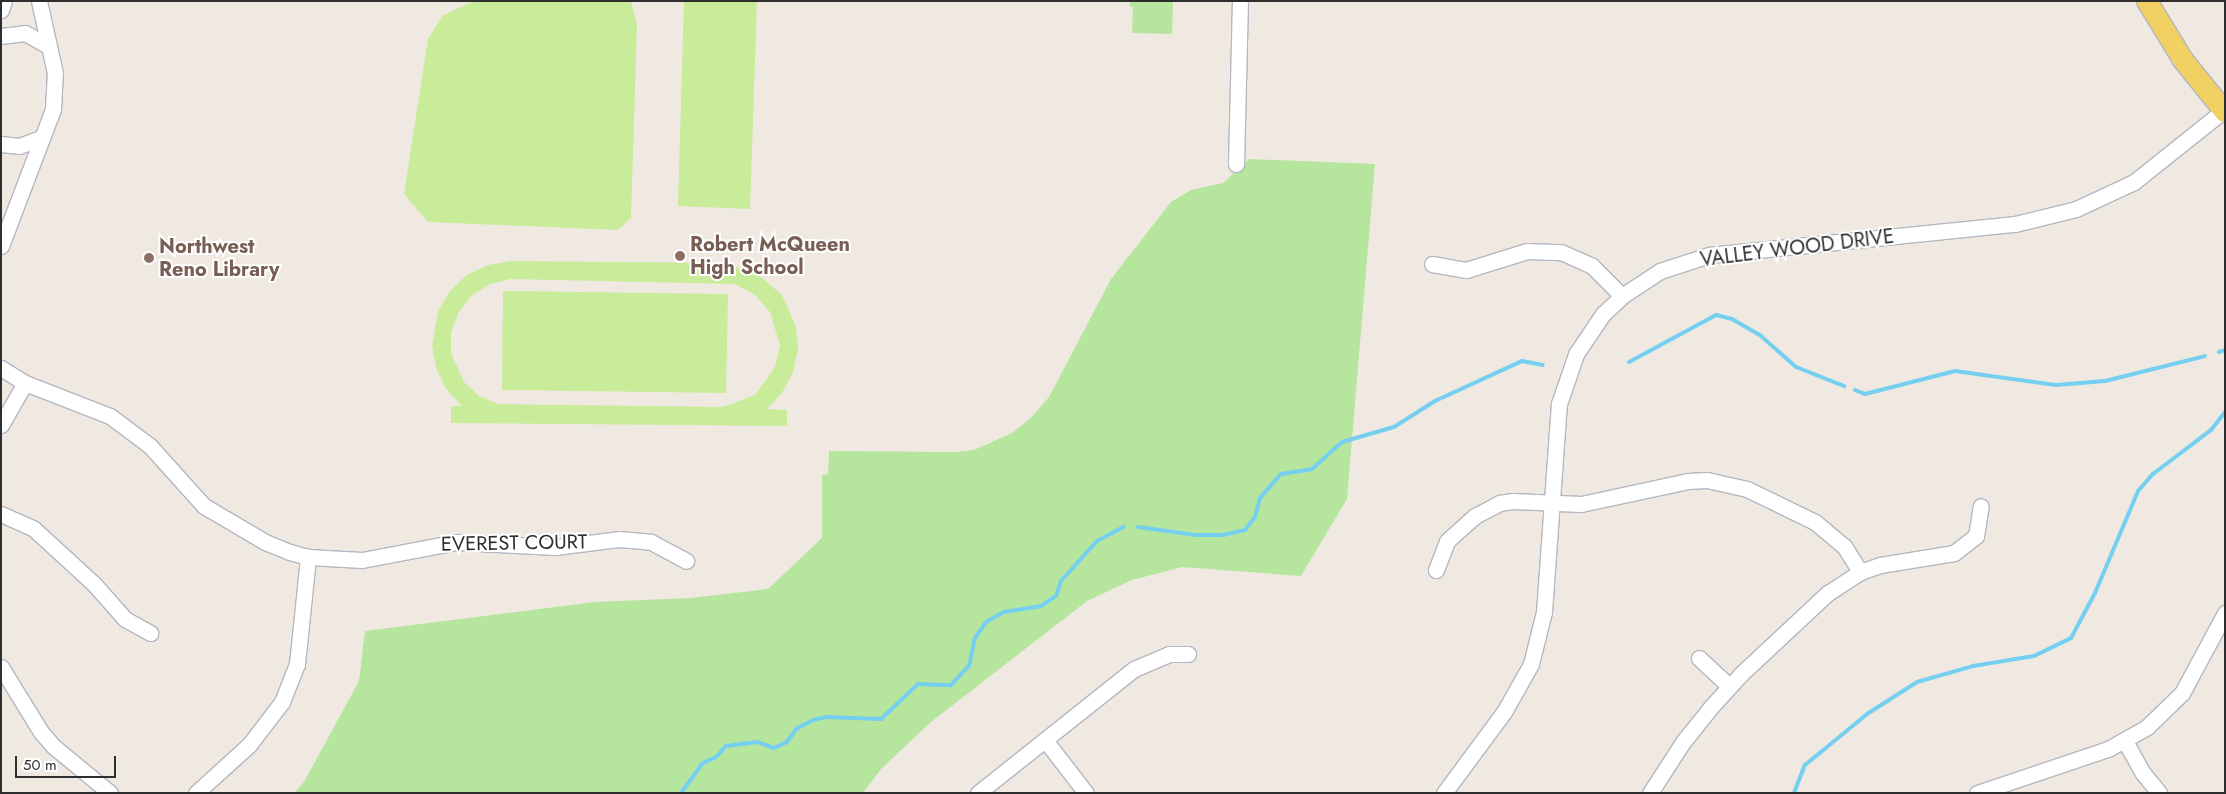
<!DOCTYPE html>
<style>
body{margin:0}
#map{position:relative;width:2226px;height:794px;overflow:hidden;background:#efe9e1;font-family:Jost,sans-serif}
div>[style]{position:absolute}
.green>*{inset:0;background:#b6e59e}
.pitch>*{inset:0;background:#c9ec9a}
.stream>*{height:4px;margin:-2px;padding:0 2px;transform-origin:2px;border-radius:2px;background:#75cff0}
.roads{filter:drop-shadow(1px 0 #b4b7c1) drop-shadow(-1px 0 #b4b7c1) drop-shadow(0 1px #b4b7c1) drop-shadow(0 -1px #b4b7c1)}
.minor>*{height:15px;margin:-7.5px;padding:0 7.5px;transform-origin:7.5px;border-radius:7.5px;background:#fff}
.major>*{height:20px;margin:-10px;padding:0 10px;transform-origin:10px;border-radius:10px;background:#f2d163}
.dots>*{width:14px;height:14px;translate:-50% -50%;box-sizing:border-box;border:2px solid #fff;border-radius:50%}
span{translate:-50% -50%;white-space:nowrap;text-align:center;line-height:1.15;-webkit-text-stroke:4px #fff;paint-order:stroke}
.education-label{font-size:20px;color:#785e54;font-weight:700}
.left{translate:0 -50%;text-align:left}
.street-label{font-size:20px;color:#2e2e2e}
.frame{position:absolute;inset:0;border:2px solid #2e2e2e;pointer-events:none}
.scale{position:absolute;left:15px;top:756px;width:101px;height:22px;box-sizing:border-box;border:2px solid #2e2e2e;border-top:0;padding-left:6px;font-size:15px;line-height:18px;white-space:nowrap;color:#2e2e2e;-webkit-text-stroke:4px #fff;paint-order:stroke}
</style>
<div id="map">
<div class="green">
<div style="clip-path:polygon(1130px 1px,1173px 1px,1172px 34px,1132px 33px,1133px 7px,1130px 7px)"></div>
<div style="clip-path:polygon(1249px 159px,1375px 164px,1347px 499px,1301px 576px,1182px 567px,1132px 580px,1087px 601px,931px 722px,882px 768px,863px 793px,294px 793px,304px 782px,359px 681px,365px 631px,595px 602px,690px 598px,768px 589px,822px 538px,822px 475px,828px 474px,829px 451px,954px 452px,974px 450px,1012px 433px,1031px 418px,1049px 397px,1111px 279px,1171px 202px,1191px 190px,1223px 183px)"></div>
</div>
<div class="pitch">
<div style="clip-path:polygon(473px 1px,631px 1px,637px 25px,631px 218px,618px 230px,428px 222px,404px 194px,428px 39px,442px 16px)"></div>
<div style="clip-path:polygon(684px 1px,757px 1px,750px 209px,678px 206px)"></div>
<div style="clip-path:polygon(evenodd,511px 261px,721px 263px,755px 272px,782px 295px,796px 327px,798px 350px,793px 372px,782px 393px,767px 409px,787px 410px,787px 426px,451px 423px,451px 406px,462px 406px,446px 389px,436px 368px,432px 345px,438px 311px,450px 291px,467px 275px,488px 265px,511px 261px,510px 279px,735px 284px,755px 295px,770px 312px,780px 345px,775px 367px,755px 395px,723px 407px,498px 404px,479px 396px,464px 382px,451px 353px,451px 332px,459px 312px,472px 295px,490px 284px,510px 279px)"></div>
<div style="clip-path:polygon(503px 291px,728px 294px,726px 393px,502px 390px)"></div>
</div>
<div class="stream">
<div style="left:2219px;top:352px;width:6px;rotate:-18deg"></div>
<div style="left:1629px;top:362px;width:99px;rotate:-28.4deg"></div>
<div style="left:1716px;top:315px;width:16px;rotate:14deg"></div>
<div style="left:1732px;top:319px;width:34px;rotate:30deg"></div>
<div style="left:1761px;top:336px;width:47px;rotate:41.5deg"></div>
<div style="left:1796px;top:367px;width:52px;rotate:21.6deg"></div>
<div style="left:1855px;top:390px;width:11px;rotate:22deg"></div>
<div style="left:1865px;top:394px;width:93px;rotate:-14.3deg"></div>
<div style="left:1955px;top:371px;width:102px;rotate:7.9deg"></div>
<div style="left:2056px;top:385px;width:49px;rotate:-4.7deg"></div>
<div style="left:2105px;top:381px;width:103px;rotate:-14deg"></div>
<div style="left:1138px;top:527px;width:59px;rotate:7.9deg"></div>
<div style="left:1196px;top:535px;width:27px"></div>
<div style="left:1223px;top:535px;width:23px;rotate:-13deg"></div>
<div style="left:1245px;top:530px;width:16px;rotate:-52deg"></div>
<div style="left:1255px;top:517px;width:20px;rotate:-75deg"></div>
<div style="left:1260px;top:498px;width:32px;rotate:-49deg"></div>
<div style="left:1281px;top:474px;width:31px;rotate:-9deg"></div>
<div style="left:1312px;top:469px;width:40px;rotate:-42deg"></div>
<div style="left:1342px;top:442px;width:54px;rotate:-16.1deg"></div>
<div style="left:1394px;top:427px;width:49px;rotate:-32.4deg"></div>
<div style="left:1435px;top:401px;width:96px;rotate:-24.7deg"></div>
<div style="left:1522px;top:361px;width:21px;rotate:11deg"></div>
<div style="left:681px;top:793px;width:37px;rotate:-54deg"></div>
<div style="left:703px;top:763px;width:14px;rotate:-25deg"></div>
<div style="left:716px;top:757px;width:15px;rotate:-48deg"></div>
<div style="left:726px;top:746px;width:32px;rotate:-7deg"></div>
<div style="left:758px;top:742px;width:17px;rotate:21deg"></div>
<div style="left:774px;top:748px;width:14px;rotate:-25deg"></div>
<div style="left:787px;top:742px;width:16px;rotate:-55deg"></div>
<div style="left:796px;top:729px;width:19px;rotate:-28deg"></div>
<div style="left:813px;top:720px;width:13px;rotate:-13deg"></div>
<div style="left:826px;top:717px;width:55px;rotate:2.1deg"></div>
<div style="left:881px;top:719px;width:51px;rotate:-43.4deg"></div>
<div style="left:918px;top:684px;width:33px;rotate:2deg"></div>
<div style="left:951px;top:685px;width:26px;rotate:-47deg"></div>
<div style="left:969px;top:666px;width:29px;rotate:-78deg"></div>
<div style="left:975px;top:638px;width:19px;rotate:-55deg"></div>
<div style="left:986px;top:622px;width:21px;rotate:-29deg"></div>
<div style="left:1004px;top:612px;width:37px;rotate:-9deg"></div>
<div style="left:1041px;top:606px;width:18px;rotate:-34deg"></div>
<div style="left:1056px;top:596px;width:16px;rotate:-72deg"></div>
<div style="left:1061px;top:581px;width:54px;rotate:-48deg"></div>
<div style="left:1097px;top:541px;width:30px;rotate:-28deg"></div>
<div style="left:1794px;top:793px;width:30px;rotate:-69deg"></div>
<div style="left:1805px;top:765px;width:80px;rotate:-39.4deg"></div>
<div style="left:1867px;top:714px;width:59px;rotate:-32.6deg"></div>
<div style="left:1917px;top:682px;width:58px;rotate:-15.9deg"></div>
<div style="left:1973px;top:666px;width:62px;rotate:-9.3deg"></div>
<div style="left:2034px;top:656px;width:41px;rotate:-25.9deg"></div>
<div style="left:2071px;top:638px;width:51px;rotate:-61.9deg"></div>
<div style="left:2095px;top:593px;width:111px;rotate:-67.1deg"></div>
<div style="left:2138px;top:491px;width:23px;rotate:-49deg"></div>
<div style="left:2153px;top:474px;width:73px;rotate:-37.2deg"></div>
<div style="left:2211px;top:430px;width:23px;rotate:-52deg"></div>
</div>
<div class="roads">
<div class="minor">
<div style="left:1px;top:10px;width:9px;rotate:-72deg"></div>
<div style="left:1px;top:36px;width:24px;rotate:-7deg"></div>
<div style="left:25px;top:33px;width:26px;rotate:29deg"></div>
<div style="left:1px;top:144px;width:18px;rotate:6deg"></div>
<div style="left:19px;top:146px;width:23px;rotate:-20deg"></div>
<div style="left:1236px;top:164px;width:163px;rotate:-88.6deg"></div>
<div style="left:1px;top:246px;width:147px;rotate:-69.2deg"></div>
<div style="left:53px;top:109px;width:36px;rotate:-87deg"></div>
<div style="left:55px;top:73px;width:74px;rotate:-102.5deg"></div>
<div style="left:1432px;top:264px;width:35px;rotate:10deg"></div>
<div style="left:1466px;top:270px;width:64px;rotate:-17.3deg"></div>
<div style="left:1527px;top:251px;width:34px;rotate:2deg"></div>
<div style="left:1561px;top:252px;width:34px;rotate:24deg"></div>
<div style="left:1592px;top:266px;width:42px;rotate:45deg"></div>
<div style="left:1px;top:368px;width:28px;rotate:32deg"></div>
<div style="left:25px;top:383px;width:91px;rotate:21.2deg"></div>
<div style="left:110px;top:416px;width:50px;rotate:36.9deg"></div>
<div style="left:150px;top:446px;width:81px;rotate:48deg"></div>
<div style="left:204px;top:506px;width:71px;rotate:30.5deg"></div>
<div style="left:265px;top:542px;width:27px;rotate:22deg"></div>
<div style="left:290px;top:552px;width:19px;rotate:16deg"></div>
<div style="left:308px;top:557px;width:54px;rotate:3.2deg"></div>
<div style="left:362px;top:560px;width:97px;rotate:-10.7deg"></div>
<div style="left:457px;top:542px;width:98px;rotate:2.9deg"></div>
<div style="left:555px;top:547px;width:64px;rotate:-7.1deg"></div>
<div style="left:619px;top:539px;width:32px;rotate:5deg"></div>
<div style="left:651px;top:542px;width:40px;rotate:28deg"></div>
<div style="left:1px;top:425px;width:48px;rotate:-60.3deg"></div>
<div style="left:1px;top:514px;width:36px;rotate:24deg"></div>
<div style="left:34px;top:529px;width:81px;rotate:42.5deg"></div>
<div style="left:94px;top:584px;width:47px;rotate:48.5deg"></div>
<div style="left:125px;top:619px;width:29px;rotate:29deg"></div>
<div style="left:1436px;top:570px;width:31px;rotate:-69deg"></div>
<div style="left:1447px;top:541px;width:38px;rotate:-42deg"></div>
<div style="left:1475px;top:516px;width:27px;rotate:-28deg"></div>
<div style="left:1499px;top:503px;width:14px;rotate:-8deg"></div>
<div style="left:1513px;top:501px;width:68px;rotate:2.5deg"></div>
<div style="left:1581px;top:504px;width:109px;rotate:-12.1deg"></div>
<div style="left:1688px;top:481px;width:19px;rotate:-3deg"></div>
<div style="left:1707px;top:480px;width:41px;rotate:12.7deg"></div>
<div style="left:1747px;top:489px;width:76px;rotate:25.9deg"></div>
<div style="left:1815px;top:522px;width:38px;rotate:40deg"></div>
<div style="left:1844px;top:546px;width:31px;rotate:58deg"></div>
<div style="left:1699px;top:658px;width:41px;rotate:43deg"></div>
<div style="left:1px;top:667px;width:76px;rotate:58.4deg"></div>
<div style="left:41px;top:732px;width:18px;rotate:49deg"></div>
<div style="left:53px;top:746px;width:74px;rotate:39.5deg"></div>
<div style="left:1045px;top:740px;width:67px;rotate:52.3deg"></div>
<div style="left:2125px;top:741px;width:37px;rotate:61deg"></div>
<div style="left:2143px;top:773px;width:26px;rotate:51deg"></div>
<div style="left:196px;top:793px;width:72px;rotate:-42.2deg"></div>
<div style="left:249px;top:745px;width:54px;rotate:-52.5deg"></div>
<div style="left:282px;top:702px;width:41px;rotate:-68.5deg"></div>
<div style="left:297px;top:664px;width:108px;rotate:-84.1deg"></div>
<div style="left:978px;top:793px;width:199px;rotate:-38.5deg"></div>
<div style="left:1134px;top:669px;width:38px;rotate:-23deg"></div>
<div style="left:1169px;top:654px;width:19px"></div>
<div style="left:1444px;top:793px;width:101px;rotate:-53.5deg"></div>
<div style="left:1504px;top:712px;width:55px;rotate:-60.6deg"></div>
<div style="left:1531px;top:664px;width:54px;rotate:-76deg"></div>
<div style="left:1544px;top:612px;width:209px;rotate:-85.9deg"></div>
<div style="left:1559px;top:404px;width:53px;rotate:-71.2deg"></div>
<div style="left:1576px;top:354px;width:48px;rotate:-56deg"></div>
<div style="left:1603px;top:314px;width:26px;rotate:-43deg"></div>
<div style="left:1622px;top:296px;width:45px;rotate:-33.3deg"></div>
<div style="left:1660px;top:271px;width:52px;rotate:-18.1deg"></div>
<div style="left:1709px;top:255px;width:308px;rotate:-5.8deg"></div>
<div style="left:2015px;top:224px;width:63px;rotate:-13.8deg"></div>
<div style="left:2076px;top:209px;width:64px;rotate:-25deg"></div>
<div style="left:2134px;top:182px;width:114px;rotate:-38.6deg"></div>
<div style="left:1650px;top:793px;width:61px;rotate:-57.1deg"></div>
<div style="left:1683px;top:742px;width:45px;rotate:-51.3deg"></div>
<div style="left:1711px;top:707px;width:45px;rotate:-47.7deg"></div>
<div style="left:1741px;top:674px;width:119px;rotate:-43deg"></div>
<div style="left:1828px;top:593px;width:38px;rotate:-33deg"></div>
<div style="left:1860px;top:572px;width:21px;rotate:-19deg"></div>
<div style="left:1880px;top:565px;width:75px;rotate:-9.2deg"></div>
<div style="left:1954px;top:553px;width:28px;rotate:-38deg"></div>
<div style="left:1976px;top:536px;width:30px;rotate:-81deg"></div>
<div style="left:1977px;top:793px;width:138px;rotate:-18.6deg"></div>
<div style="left:2108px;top:749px;width:45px;rotate:-29.4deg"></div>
<div style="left:2147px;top:727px;width:49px;rotate:-44.2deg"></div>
<div style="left:2182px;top:693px;width:91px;rotate:-61.7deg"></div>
</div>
<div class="major">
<div style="left:2147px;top:1px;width:69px;rotate:58.6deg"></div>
<div style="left:2183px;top:60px;width:67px;rotate:51.1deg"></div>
</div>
</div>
<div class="dots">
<div style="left:680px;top:256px;background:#8d6e63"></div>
<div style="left:149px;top:258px;background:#8d6e63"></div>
</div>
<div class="education-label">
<span class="left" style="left:690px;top:256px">Robert McQueen<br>High School</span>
<span class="left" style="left:159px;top:258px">Northwest<br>Reno Library</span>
</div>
<div class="street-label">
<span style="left:1797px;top:248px;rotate:-7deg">VALLEY WOOD DRIVE</span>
<span style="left:514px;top:543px;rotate:-1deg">EVEREST COURT</span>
</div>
<div class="frame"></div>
<div class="scale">50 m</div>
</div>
